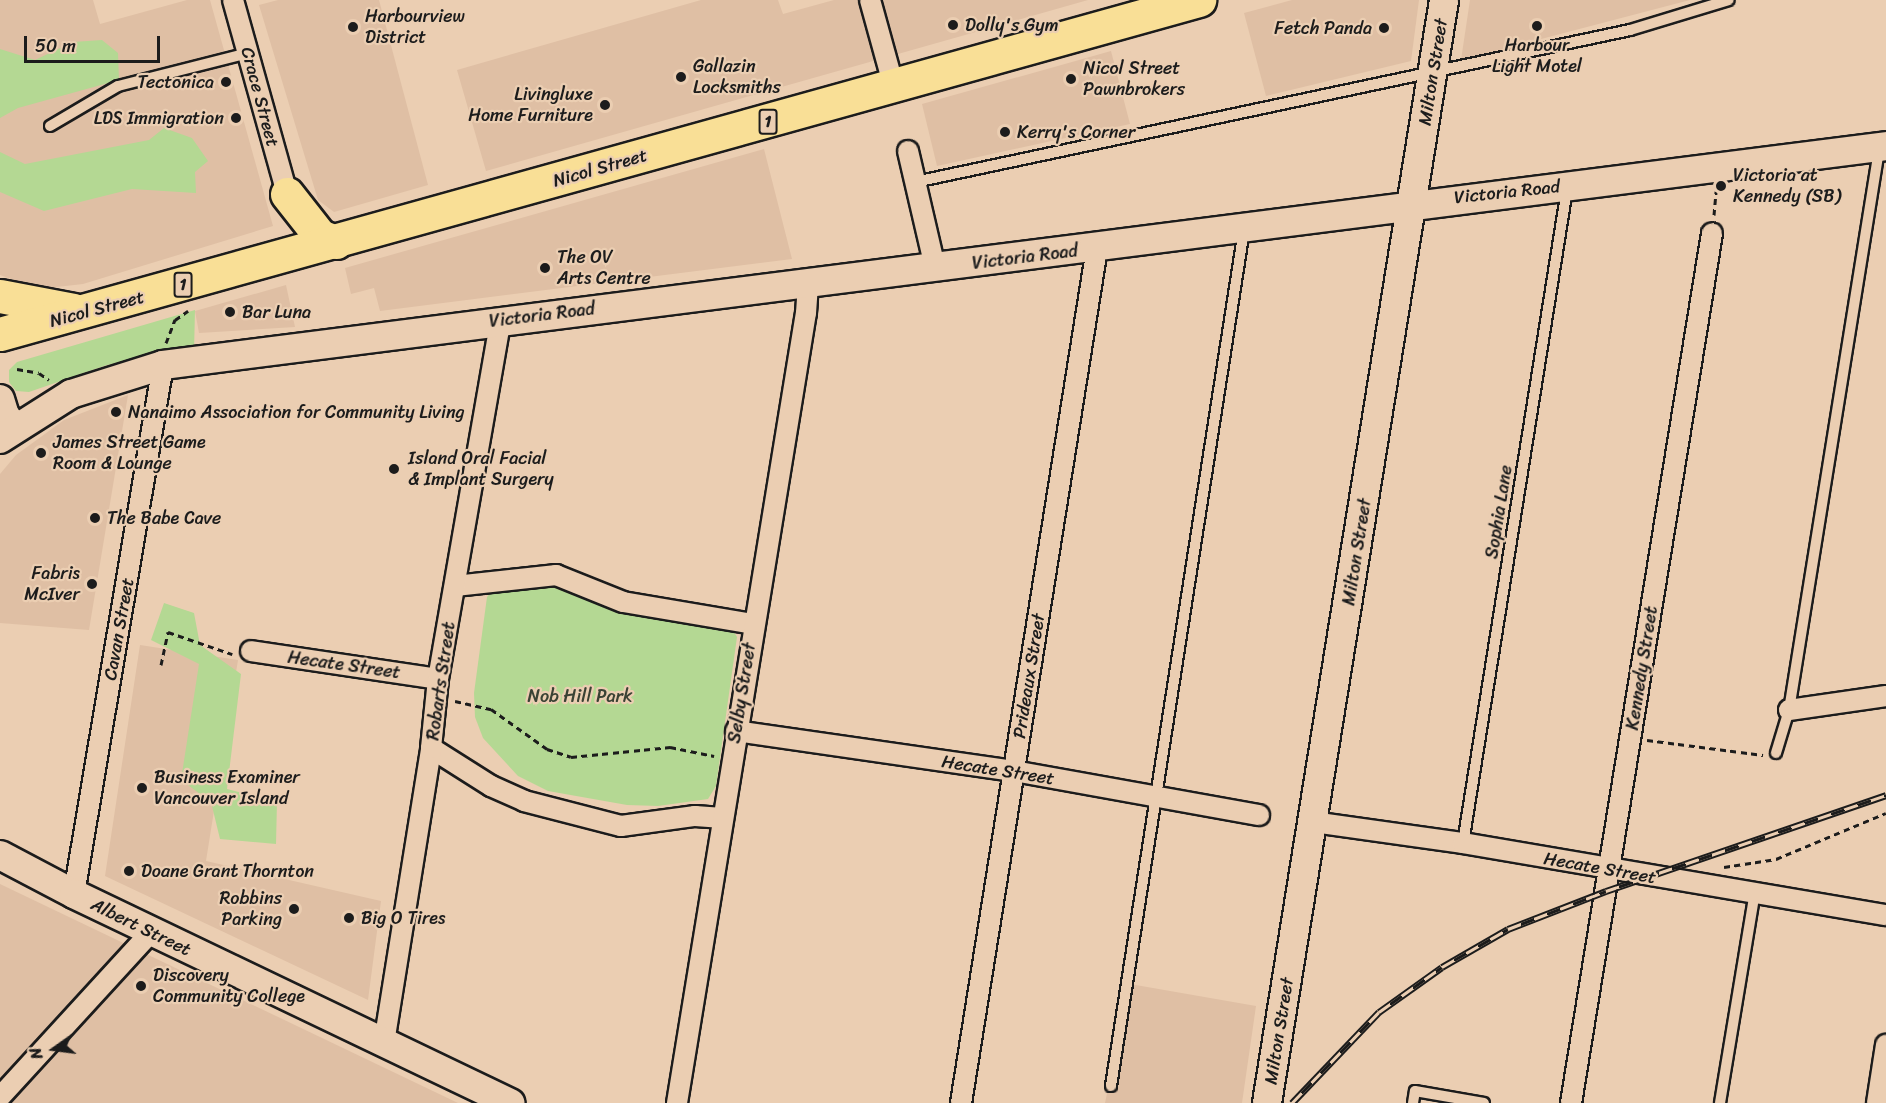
<!DOCTYPE html>
<style>
body{margin:0}
#map{position:relative;width:1886px;height:1103px;overflow:hidden;background:#ebceb2;font-family:Sriracha,sans-serif}
div>[style]{position:absolute}
.built>*{inset:0;background:#dfbfa4}
.green>*{inset:0;background:#b4d893}
.path>*{height:3px;margin-top:-1.5px;transform-origin:0;background:repeating-linear-gradient(90deg,#1c1c1c 0 6px,transparent 0 10.5px)}
.roads{filter:drop-shadow(2px 0 #1c1c1c) drop-shadow(-2px 0 #1c1c1c) drop-shadow(0 2px #1c1c1c) drop-shadow(0 -2px #1c1c1c)}
.lane>*{height:10px;margin:-5px;padding:0 5px;transform-origin:5px;border-radius:5px;background:#ebceb2}
.street>*{height:20px;margin:-10px;padding:0 10px;transform-origin:10px;border-radius:10px;background:#ebceb2}
.secondary>*{height:28px;margin:-14px;padding:0 14px;transform-origin:14px;border-radius:14px;background:#ebceb2}
.highway>*{height:33px;margin:-16.5px;padding:0 16.5px;transform-origin:16.5px;border-radius:16.5px;background:#f9df96}
.rail>*{height:7px;margin-top:-3.5px;transform-origin:0;background:repeating-linear-gradient(90deg,#ebceb2 0 14px,#1c1c1c 0 28px);box-sizing:border-box;border-block:2px solid #1c1c1c}
.dots>*{width:16px;height:16px;translate:-50% -50%;box-sizing:border-box;border:3px solid #ebceb2;border-radius:50%}
span{translate:-50% -50%;white-space:nowrap;text-align:center;line-height:1.15;-webkit-text-stroke:4.5px #ebceb2;paint-order:stroke}
.shield-label span{padding:2px 4px;background:#ebceb2;border:2px solid;border-radius:4px;-webkit-text-stroke-width:0}
.shield-label{font-size:16px;color:#1c1c1c;font-weight:700}
.poi-label{font-size:18px;color:#1c1c1c}
.left{translate:0 -50%;text-align:left}
.right{translate:-100% -50%;text-align:right}
.street-label{font-size:18px;color:#1c1c1c}
.park-label{font-size:18px;color:#3a4234}
.north{position:absolute;left:24px;top:1019px;width:60px;height:60px;-webkit-text-stroke:4px #ebceb2;paint-order:stroke;rotate:256deg;font-size:16px;font-weight:700;line-height:24px;text-align:center;color:#1c1c1c}
.north::after{content:'';display:block;margin:auto;width:21px;height:27px;background:#1c1c1c;clip-path:polygon(50% 0,100% 100%,50% 72%,0 100%)}
.scale{position:absolute;left:24px;top:36px;width:136px;height:27px;box-sizing:border-box;border:3px solid #1c1c1c;border-top:0;padding-left:8px;font-size:18px;line-height:21px;white-space:nowrap;color:#1c1c1c;-webkit-text-stroke:4px #ebceb2;paint-order:stroke}
</style>
<div id="map">
<div class="built">
<div style="clip-path:polygon(0 0,93px 0,100px 24px,187px 0,210px 0,273px 226px,83px 284px,39px 289px,0 275px)"></div>
<div style="clip-path:polygon(278px 0,379px 0,428px 185px,334px 212px,318px 200px,259px 5px)"></div>
<div style="clip-path:polygon(701px 0,778px 0,783px 14px,834px 0,1088px 0,486px 171px,457px 70px)"></div>
<div style="clip-path:polygon(1292px 0,1419px 0,1411px 61px,1266px 96px,1244px 13px)"></div>
<div style="clip-path:polygon(1470px 0,1690px 0,1461px 60px)"></div>
<div style="clip-path:polygon(1111px 51px,1130px 124px,937px 166px,922px 104px)"></div>
<div style="clip-path:polygon(764px 149px,792px 259px,380px 311px,374px 288px,351px 294px,345px 268px)"></div>
<div style="clip-path:polygon(286px 285px,295px 327px,199px 333px,195px 311px)"></div>
<div style="clip-path:polygon(128px 395px,89px 630px,0 623px,0 474px,16px 455px,64px 420px)"></div>
<div style="clip-path:polygon(140px 645px,238px 660px,206px 861px,381px 901px,368px 1000px,105px 876px)"></div>
<div style="clip-path:polygon(0 884px,458px 1103px,0 1103px)"></div>
<div style="clip-path:polygon(1130px 984px,1256px 1006px,1242px 1103px,1105px 1103px)"></div>
</div>
<div class="green">
<div style="clip-path:polygon(102px 40px,118px 53px,119px 80px,18px 108px,0 118px,0 49px,35px 60px,73px 42px)"></div>
<div style="clip-path:polygon(164px 128px,192px 138px,208px 161px,195px 172px,196px 193px,132px 189px,44px 211px,0 192px,0 152px,25px 164px,149px 140px)"></div>
<div style="clip-path:polygon(195px 310px,194px 352px,107px 365px,29px 392px,16px 391px,9px 382px,9px 370px,17px 362px)"></div>
<div style="clip-path:polygon(551px 580px,732px 629px,737px 637px,716px 786px,708px 799px,658px 806px,627px 805px,548px 791px,518px 776px,483px 738px,475px 717px,474px 693px,487px 597px,496px 586px)"></div>
<div style="clip-path:polygon(164px 603px,194px 613px,200px 645px,241px 674px,227px 789px,277px 802px,276px 844px,220px 839px,211px 802px,181px 780px,199px 664px,151px 640px)"></div>
</div>
<div class="path">
<div style="left:1714px;top:215px;width:24px;rotate:-85deg"></div>
<div style="left:166px;top:343px;width:25px;rotate:-69deg"></div>
<div style="left:175px;top:320px;width:16px;rotate:-35deg"></div>
<div style="left:17px;top:369px;width:22px;rotate:10deg"></div>
<div style="left:39px;top:373px;width:12px;rotate:35deg"></div>
<div style="left:161px;top:665px;width:34px;rotate:-78deg"></div>
<div style="left:168px;top:632px;width:68px;rotate:19deg"></div>
<div style="left:455px;top:701px;width:37px;rotate:13deg"></div>
<div style="left:491px;top:709px;width:69px;rotate:35.5deg"></div>
<div style="left:547px;top:749px;width:25px;rotate:18deg"></div>
<div style="left:571px;top:757px;width:100px;rotate:-5.8deg"></div>
<div style="left:670px;top:747px;width:45px;rotate:11.6deg"></div>
<div style="left:1647px;top:740px;width:117px;rotate:7.4deg"></div>
<div style="left:1724px;top:867px;width:53px;rotate:-8.7deg"></div>
<div style="left:1776px;top:859px;width:119px;rotate:-22.7deg"></div>
</div>
<div class="roads">
<div class="lane">
<div style="left:50px;top:126px;width:79px;rotate:-30.5deg"></div>
<div style="left:118px;top:86px;width:134px;rotate:-14.2deg"></div>
<div style="left:915px;top:182px;width:731px;rotate:-12deg"></div>
<div style="left:1630px;top:30px;width:103px;rotate:-16.9deg"></div>
<div style="left:1776px;top:753px;width:45px;rotate:-73.2deg"></div>
<div style="left:1789px;top:710px;width:567px;rotate:-80.87deg"></div>
<div style="left:1463px;top:843px;width:662px;rotate:-80.96deg"></div>
<div style="left:1111px;top:1086px;width:866px;rotate:-81.17deg"></div>
<div style="left:1413px;top:1103px;width:12px;rotate:-81deg"></div>
<div style="left:1415px;top:1091px;width:70px;rotate:9.9deg"></div>
<div style="left:1720px;top:1103px;width:214px;rotate:-80.6deg"></div>
</div>
<div class="street">
<div style="left:233px;top:0;width:201px;rotate:74.4deg"></div>
<div style="left:870px;top:0;width:90px;rotate:74.6deg"></div>
<div style="left:908px;top:151px;width:119px;rotate:76.9deg"></div>
<div style="left:455px;top:586px;width:102px;rotate:-6.2deg"></div>
<div style="left:556px;top:575px;width:72px;rotate:21.9deg"></div>
<div style="left:623px;top:602px;width:132px;rotate:9.6deg"></div>
<div style="left:251px;top:651px;width:189px;rotate:8.5deg"></div>
<div style="left:1789px;top:710px;width:98px;rotate:-8.2deg"></div>
<div style="left:736px;top:731px;width:281px;rotate:8.2deg"></div>
<div style="left:1014px;top:771px;width:249px;rotate:10.2deg"></div>
<div style="left:431px;top:748px;width:71px;rotate:32.3deg"></div>
<div style="left:491px;top:786px;width:36px;rotate:24deg"></div>
<div style="left:524px;top:801px;width:100px;rotate:14.5deg"></div>
<div style="left:621px;top:826px;width:75px;rotate:-7.7deg"></div>
<div style="left:695px;top:816px;width:28px;rotate:4deg"></div>
<div style="left:1313px;top:822px;width:151px;rotate:8deg"></div>
<div style="left:1463px;top:843px;width:429px;rotate:9.7deg"></div>
<div style="left:74px;top:894px;width:536px;rotate:-80.45deg"></div>
<div style="left:384px;top:1043px;width:299px;rotate:-80.9deg"></div>
<div style="left:431px;top:748px;width:69px;rotate:-84.2deg"></div>
<div style="left:438px;top:679px;width:365px;rotate:-80.1deg"></div>
<div style="left:0;top:1097px;width:224px;rotate:-47.5deg"></div>
<div style="left:677px;top:1103px;width:800px;rotate:-80.73deg"></div>
<div style="left:806px;top:313px;width:30px;rotate:-86deg"></div>
<div style="left:961px;top:1103px;width:866px;rotate:-80.96deg"></div>
<div style="left:1571px;top:1103px;width:881px;rotate:-80.79deg"></div>
<div style="left:1877px;top:1103px;width:59px;rotate:-81.2deg"></div>
</div>
<div class="secondary">
<div style="left:0;top:399px;width:17px;rotate:73deg"></div>
<div style="left:5px;top:415px;width:16px;rotate:52deg"></div>
<div style="left:0;top:439px;width:84px;rotate:-32.4deg"></div>
<div style="left:71px;top:394px;width:96px;rotate:-17.5deg"></div>
<div style="left:163px;top:365px;width:1737px;rotate:-7.24deg"></div>
<div style="left:0;top:855px;width:84px;rotate:27.8deg"></div>
<div style="left:74px;top:894px;width:484px;rotate:25.6deg"></div>
<div style="left:1267px;top:1103px;width:1117px;rotate:-80.88deg"></div>
</div>
<div class="highway">
<div style="left:287px;top:194px;width:53px;rotate:51.8deg"></div>
<div style="left:320px;top:236px;width:17px;rotate:21deg"></div>
<div style="left:0;top:296px;width:75px;rotate:10.7deg"></div>
<div style="left:0;top:334px;width:1245px;rotate:-15.57deg"></div>
</div>
</div>
<div class="rail">
<div style="left:1292px;top:1103px;width:126px;rotate:-46.3deg"></div>
<div style="left:1379px;top:1012px;width:77px;rotate:-35.5deg"></div>
<div style="left:1442px;top:967px;width:76px;rotate:-29.9deg"></div>
<div style="left:1508px;top:929px;width:105px;rotate:-21.2deg"></div>
<div style="left:1606px;top:891px;width:296px;rotate:-18.9deg"></div>
</div>
<div class="dots">
<div style="left:953px;top:25px;background:#1c1c1c"></div>
<div style="left:1537px;top:26px;background:#1c1c1c"></div>
<div style="left:353px;top:27px;background:#1c1c1c"></div>
<div style="left:1384px;top:28px;background:#1c1c1c"></div>
<div style="left:681px;top:77px;background:#1c1c1c"></div>
<div style="left:1071px;top:79px;background:#1c1c1c"></div>
<div style="left:226px;top:82px;background:#1c1c1c"></div>
<div style="left:605px;top:105px;background:#1c1c1c"></div>
<div style="left:236px;top:118px;background:#1c1c1c"></div>
<div style="left:1005px;top:132px;background:#1c1c1c"></div>
<div style="left:1721px;top:186px;background:#1c1c1c"></div>
<div style="left:545px;top:268px;background:#1c1c1c"></div>
<div style="left:230px;top:312px;background:#1c1c1c"></div>
<div style="left:116px;top:412px;background:#1c1c1c"></div>
<div style="left:41px;top:453px;background:#1c1c1c"></div>
<div style="left:394px;top:469px;background:#1c1c1c"></div>
<div style="left:95px;top:518px;background:#1c1c1c"></div>
<div style="left:92px;top:584px;background:#1c1c1c"></div>
<div style="left:142px;top:788px;background:#1c1c1c"></div>
<div style="left:129px;top:871px;background:#1c1c1c"></div>
<div style="left:294px;top:909px;background:#1c1c1c"></div>
<div style="left:349px;top:918px;background:#1c1c1c"></div>
<div style="left:141px;top:986px;background:#1c1c1c"></div>
</div>
<div class="shield-label">
<span style="left:768px;top:122px">1</span>
<span style="left:183px;top:285px">1</span>
</div>
<div class="poi-label">
<span class="left" style="left:365px;top:27px">Harbourview<br>District</span>
<span class="left" style="left:965px;top:25px">Dolly's Gym</span>
<span class="right" style="left:1372px;top:28px">Fetch Panda</span>
<span style="left:1537px;top:56px">Harbour<br>Light Motel</span>
<span class="left" style="left:693px;top:77px">Gallazin<br>Locksmiths</span>
<span class="left" style="left:1083px;top:79px">Nicol Street<br>Pawnbrokers</span>
<span class="right" style="left:214px;top:82px">Tectonica</span>
<span class="right" style="left:593px;top:105px">Livingluxe<br>Home Furniture</span>
<span class="right" style="left:224px;top:118px">LDS Immigration</span>
<span class="left" style="left:1017px;top:132px">Kerry's Corner</span>
<span class="left" style="left:1733px;top:186px">Victoria at<br>Kennedy (SB)</span>
<span class="left" style="left:557px;top:268px">The OV<br>Arts Centre</span>
<span class="left" style="left:242px;top:312px">Bar Luna</span>
<span class="left" style="left:128px;top:412px">Nanaimo Association for Community Living</span>
<span class="left" style="left:53px;top:453px">James Street Game<br>Room &amp; Lounge</span>
<span class="left" style="left:408px;top:469px">Island Oral Facial<br>&amp; Implant Surgery</span>
<span class="left" style="left:107px;top:518px">The Babe Cave</span>
<span class="right" style="left:80px;top:584px">Fabris<br>McIver</span>
<span class="left" style="left:154px;top:788px">Business Examiner<br>Vancouver Island</span>
<span class="left" style="left:141px;top:871px">Doane Grant Thornton</span>
<span class="right" style="left:282px;top:909px">Robbins<br>Parking</span>
<span class="left" style="left:361px;top:918px">Big O Tires</span>
<span class="left" style="left:153px;top:986px">Discovery<br>Community College</span>
</div>
<div class="street-label">
<span style="left:1433px;top:72px;rotate:-81deg">Milton Street</span>
<span style="left:260px;top:97px;rotate:75deg">Crace Street</span>
<span style="left:600px;top:168px;rotate:-16deg">Nicol Street</span>
<span style="left:1507px;top:192px;rotate:-6deg">Victoria Road</span>
<span style="left:1025px;top:257px;rotate:-7deg">Victoria Road</span>
<span style="left:97px;top:309px;rotate:-15deg">Nicol Street</span>
<span style="left:542px;top:315px;rotate:-7deg">Victoria Road</span>
<span style="left:1499px;top:512px;rotate:-81deg">Sophia Lane</span>
<span style="left:1357px;top:552px;rotate:-81deg">Milton Street</span>
<span style="left:119px;top:629px;rotate:-80deg">Cavan Street</span>
<span style="left:344px;top:665px;rotate:8deg">Hecate Street</span>
<span style="left:1642px;top:668px;rotate:-81deg">Kennedy Street</span>
<span style="left:1029px;top:676px;rotate:-81deg">Prideaux Street</span>
<span style="left:441px;top:681px;rotate:-82deg">Robarts Street</span>
<span style="left:742px;top:693px;rotate:-81deg">Selby Street</span>
<span style="left:998px;top:770px;rotate:9deg">Hecate Street</span>
<span style="left:1600px;top:868px;rotate:10deg">Hecate Street</span>
<span style="left:141px;top:927px;rotate:26deg">Albert Street</span>
<span style="left:1279px;top:1031px;rotate:-81deg">Milton Street</span>
</div>
<div class="park-label">
<span style="left:580px;top:696px">Nob Hill Park</span>
</div>
<div class="north">N</div>
<div class="scale">50 m</div>
</div>
